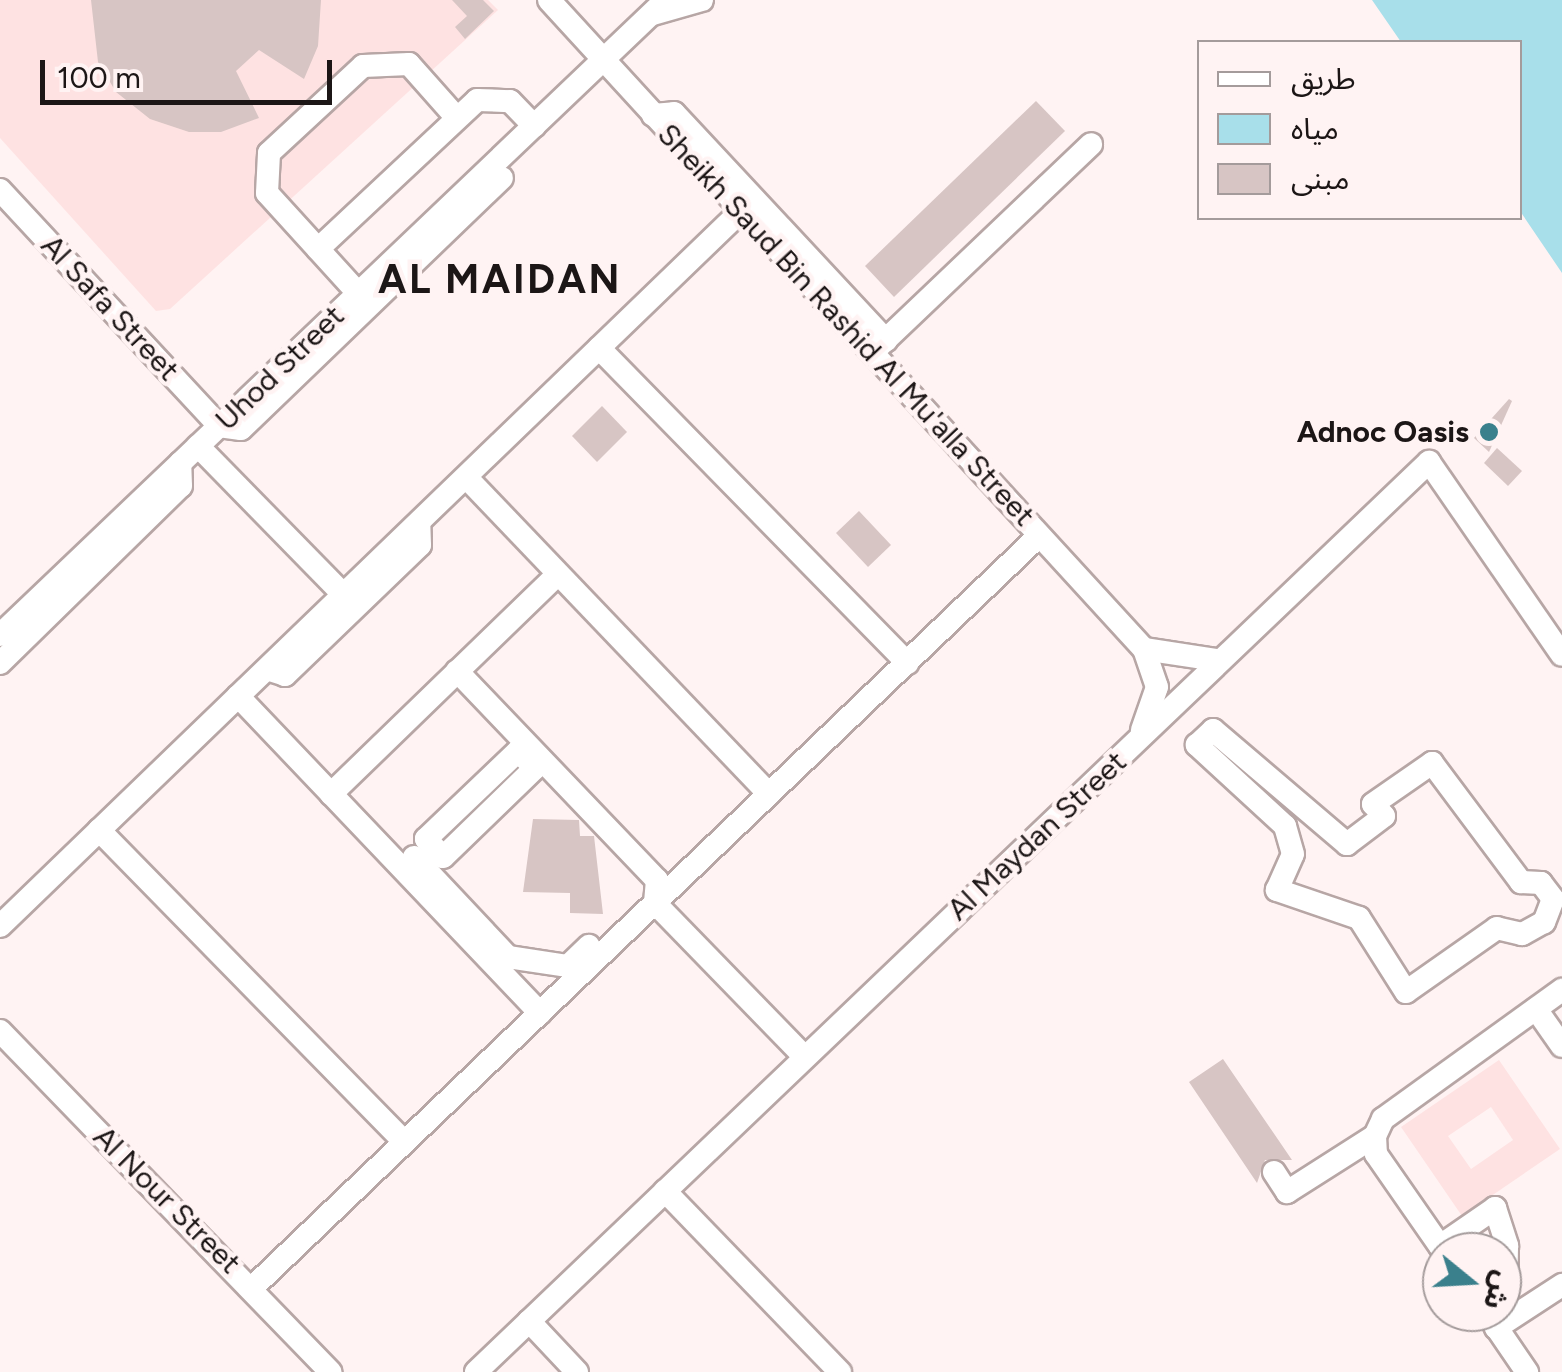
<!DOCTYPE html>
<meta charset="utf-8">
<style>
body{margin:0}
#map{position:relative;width:1562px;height:1372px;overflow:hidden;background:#fff3f3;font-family:Figtree,"Noto Sans Arabic",sans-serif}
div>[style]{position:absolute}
.built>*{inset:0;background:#fee2e2}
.water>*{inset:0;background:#a8dfea}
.building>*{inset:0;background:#d7c5c4}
.roads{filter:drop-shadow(2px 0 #b7a6a5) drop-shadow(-2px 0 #b7a6a5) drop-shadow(0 2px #b7a6a5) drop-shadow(0 -2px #b7a6a5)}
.minor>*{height:22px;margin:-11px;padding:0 11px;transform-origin:11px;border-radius:11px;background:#fff}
.dots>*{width:28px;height:28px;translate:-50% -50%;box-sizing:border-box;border:5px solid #fff3f3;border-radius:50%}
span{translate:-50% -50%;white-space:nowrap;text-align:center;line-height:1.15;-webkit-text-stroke:9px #fff3f3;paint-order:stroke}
.street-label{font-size:30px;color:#1c1616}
.poi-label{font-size:30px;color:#1c1616;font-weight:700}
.right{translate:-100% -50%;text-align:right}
.district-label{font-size:40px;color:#1c1616;font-weight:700;letter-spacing:2.5px}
.legend{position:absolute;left:1197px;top:40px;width:325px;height:180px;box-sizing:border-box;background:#fff3f3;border:2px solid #a49b9b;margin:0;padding:12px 18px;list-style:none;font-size:30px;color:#1c1616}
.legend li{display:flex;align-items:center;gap:20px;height:50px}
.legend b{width:50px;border:2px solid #a49b9b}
.north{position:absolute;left:1422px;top:1232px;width:100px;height:100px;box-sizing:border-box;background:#fff3f3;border:2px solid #a49b9b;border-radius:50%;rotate:108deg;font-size:28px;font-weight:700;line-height:40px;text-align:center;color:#1c1616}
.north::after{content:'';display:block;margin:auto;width:35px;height:45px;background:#3a808c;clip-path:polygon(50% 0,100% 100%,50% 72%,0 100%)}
.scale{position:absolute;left:40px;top:60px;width:292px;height:45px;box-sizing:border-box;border:5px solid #1c1616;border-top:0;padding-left:12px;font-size:30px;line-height:35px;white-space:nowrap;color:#1c1616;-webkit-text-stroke:8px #fff3f3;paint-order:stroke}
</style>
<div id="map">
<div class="built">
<div style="clip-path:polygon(0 0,488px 0,498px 10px,170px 309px,156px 311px,0 138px)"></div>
<div style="clip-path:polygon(evenodd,1499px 1060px,1560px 1149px,1462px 1216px,1401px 1127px,1499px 1060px,1491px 1107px,1513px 1140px,1471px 1169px,1448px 1136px,1491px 1107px)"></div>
</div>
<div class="water">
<div style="clip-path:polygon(1372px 0,1562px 0,1562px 273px,1520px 211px,1520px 42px,1401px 42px)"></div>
</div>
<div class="building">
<div style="clip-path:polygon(91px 0,321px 0,318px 46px,304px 79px,259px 50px,236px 71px,259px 118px,221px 132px,189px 132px,150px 119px,116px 92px,98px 62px)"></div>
<div style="clip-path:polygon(452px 0,483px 0,494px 11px,465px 39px,455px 27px,467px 16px)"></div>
<div style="clip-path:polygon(1036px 101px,1065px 131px,894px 297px,865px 266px)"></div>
<div style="clip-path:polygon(1509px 399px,1512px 401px,1489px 452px,1474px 438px)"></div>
<div style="clip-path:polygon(602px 406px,627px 432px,597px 462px,572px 436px)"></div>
<div style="clip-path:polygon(1497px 448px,1522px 471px,1508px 486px,1484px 463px)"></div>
<div style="clip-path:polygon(859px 511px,891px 545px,868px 567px,836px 533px)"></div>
<div style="clip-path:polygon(533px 819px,579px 820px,580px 836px,594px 836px,603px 914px,570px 913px,570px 893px,523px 892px)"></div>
<div style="clip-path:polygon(1223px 1059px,1292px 1160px,1265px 1160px,1257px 1183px,1189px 1082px)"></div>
</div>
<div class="roads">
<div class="minor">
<div style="left:549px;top:0;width:880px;rotate:47.49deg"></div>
<div style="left:1144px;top:649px;width:40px;rotate:71.1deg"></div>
<div style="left:1157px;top:687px;width:46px;rotate:109.2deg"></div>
<div style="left:653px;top:14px;width:51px;rotate:-15.9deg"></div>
<div style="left:653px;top:115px;width:21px;rotate:-5deg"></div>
<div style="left:674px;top:113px;width:311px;rotate:47deg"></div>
<div style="left:0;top:190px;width:322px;rotate:47.1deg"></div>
<div style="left:219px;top:426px;width:22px;rotate:8deg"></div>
<div style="left:241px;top:429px;width:362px;rotate:-43.9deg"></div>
<div style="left:318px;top:249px;width:218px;rotate:-43.1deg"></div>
<div style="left:477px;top:100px;width:33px;rotate:2deg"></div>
<div style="left:510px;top:101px;width:35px;rotate:46deg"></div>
<div style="left:358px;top:293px;width:135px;rotate:-132.3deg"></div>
<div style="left:267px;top:193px;width:40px;rotate:-87.1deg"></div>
<div style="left:269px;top:153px;width:128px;rotate:-42.8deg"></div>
<div style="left:363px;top:66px;width:46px;rotate:-2.5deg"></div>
<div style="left:409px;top:64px;width:72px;rotate:48.4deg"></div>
<div style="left:599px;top:348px;width:441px;rotate:45.6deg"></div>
<div style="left:876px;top:349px;width:297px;rotate:-43.6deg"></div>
<div style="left:198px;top:446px;width:209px;rotate:45.6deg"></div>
<div style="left:467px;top:478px;width:437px;rotate:46.3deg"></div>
<div style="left:0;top:635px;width:920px;rotate:-43.64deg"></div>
<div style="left:1144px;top:649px;width:74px;rotate:8.6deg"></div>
<div style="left:0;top:663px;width:253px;rotate:-44.4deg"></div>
<div style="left:181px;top:486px;width:23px;rotate:-92deg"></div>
<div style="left:267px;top:669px;width:19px;rotate:18deg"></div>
<div style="left:285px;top:675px;width:187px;rotate:-43.9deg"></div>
<div style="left:420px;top:545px;width:23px;rotate:-92deg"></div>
<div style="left:457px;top:671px;width:289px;rotate:46.3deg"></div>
<div style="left:657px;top:880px;width:23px;rotate:95deg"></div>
<div style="left:655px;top:903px;width:214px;rotate:45.8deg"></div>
<div style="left:238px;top:696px;width:438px;rotate:46.4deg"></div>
<div style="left:1213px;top:730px;width:176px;rotate:40.4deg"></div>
<div style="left:1347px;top:844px;width:46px;rotate:-37.1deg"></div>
<div style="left:1384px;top:816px;width:16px;rotate:-133deg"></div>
<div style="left:1373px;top:804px;width:72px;rotate:-34.8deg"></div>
<div style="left:1432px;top:763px;width:149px;rotate:53.2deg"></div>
<div style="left:1521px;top:882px;width:20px;rotate:3deg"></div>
<div style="left:1541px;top:883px;width:20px;rotate:53deg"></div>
<div style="left:1553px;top:899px;width:25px;rotate:111deg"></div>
<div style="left:1544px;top:922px;width:25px;rotate:151deg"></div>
<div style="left:1522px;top:934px;width:26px;rotate:-167deg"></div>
<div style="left:1497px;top:928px;width:111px;rotate:144.9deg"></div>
<div style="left:1406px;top:992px;width:88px;rotate:-122.4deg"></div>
<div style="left:1359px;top:918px;width:87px;rotate:-161.1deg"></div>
<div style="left:1277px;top:890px;width:39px;rotate:-66deg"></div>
<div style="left:1293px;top:854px;width:29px;rotate:-106deg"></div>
<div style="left:1285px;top:826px;width:120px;rotate:-137.4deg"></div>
<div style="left:1197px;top:745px;width:22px;rotate:-43deg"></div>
<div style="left:518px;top:751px;width:24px;rotate:45deg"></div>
<div style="left:535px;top:768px;width:128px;rotate:135.9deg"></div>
<div style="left:443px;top:857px;width:25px;rotate:-133deg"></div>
<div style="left:426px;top:839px;width:127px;rotate:-43.7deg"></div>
<div style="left:331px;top:794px;width:316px;rotate:-44.1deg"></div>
<div style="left:99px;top:830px;width:437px;rotate:45.6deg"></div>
<div style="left:414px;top:857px;width:137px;rotate:46.8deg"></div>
<div style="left:508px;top:957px;width:61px;rotate:8.5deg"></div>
<div style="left:568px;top:966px;width:29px;rotate:-44deg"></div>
<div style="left:0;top:926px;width:1031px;rotate:-43.98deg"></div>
<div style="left:1536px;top:1009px;width:45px;rotate:54.9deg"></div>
<div style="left:0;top:1031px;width:475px;rotate:45.9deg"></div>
<div style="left:1375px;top:1136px;width:18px;rotate:87deg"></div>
<div style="left:1376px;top:1154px;width:119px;rotate:55.2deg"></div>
<div style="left:1274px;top:1172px;width:24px;rotate:57deg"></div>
<div style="left:1287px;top:1192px;width:104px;rotate:-32.5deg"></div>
<div style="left:1375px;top:1136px;width:19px;rotate:-65deg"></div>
<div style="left:1383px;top:1119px;width:221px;rotate:-35.8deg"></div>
<div style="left:665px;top:1191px;width:252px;rotate:46deg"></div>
<div style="left:1440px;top:1246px;width:67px;rotate:-34.6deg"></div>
<div style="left:1495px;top:1208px;width:40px;rotate:72deg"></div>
<div style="left:1507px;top:1246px;width:60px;rotate:91deg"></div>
<div style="left:1506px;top:1306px;width:24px;rotate:114deg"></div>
<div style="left:253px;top:1287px;width:1087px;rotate:-43.7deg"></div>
<div style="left:1486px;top:1312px;width:73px;rotate:55.7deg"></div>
<div style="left:529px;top:1321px;width:70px;rotate:46.7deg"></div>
<div style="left:1496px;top:1328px;width:79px;rotate:-33.1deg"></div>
<div style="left:476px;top:1372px;width:1318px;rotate:-43.68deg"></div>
<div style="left:1429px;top:462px;width:234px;rotate:55.4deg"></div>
</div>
</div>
<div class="dots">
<div style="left:1489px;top:432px;background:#3a808c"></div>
</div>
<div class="street-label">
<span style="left:110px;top:308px;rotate:47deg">Al Safa Street</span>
<span style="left:846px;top:325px;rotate:47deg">Sheikh Saud Bin Rashid Al Mu'alla Street</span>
<span style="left:280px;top:368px;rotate:-44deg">Uhod Street</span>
<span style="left:1037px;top:836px;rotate:-43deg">Al Maydan Street</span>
<span style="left:167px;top:1200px;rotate:45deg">Al Nour Street</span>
</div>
<div class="poi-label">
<span class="right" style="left:1469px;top:432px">Adnoc Oasis</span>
</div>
<div class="district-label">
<span style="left:500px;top:279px">AL MAIDAN</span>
</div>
<ul class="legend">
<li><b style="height:12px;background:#fff"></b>طريق</li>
<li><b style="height:28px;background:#a8dfea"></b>مياه</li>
<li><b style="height:28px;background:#d7c5c4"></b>مبنى</li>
</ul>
<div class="north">ش</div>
<div class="scale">100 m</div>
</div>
